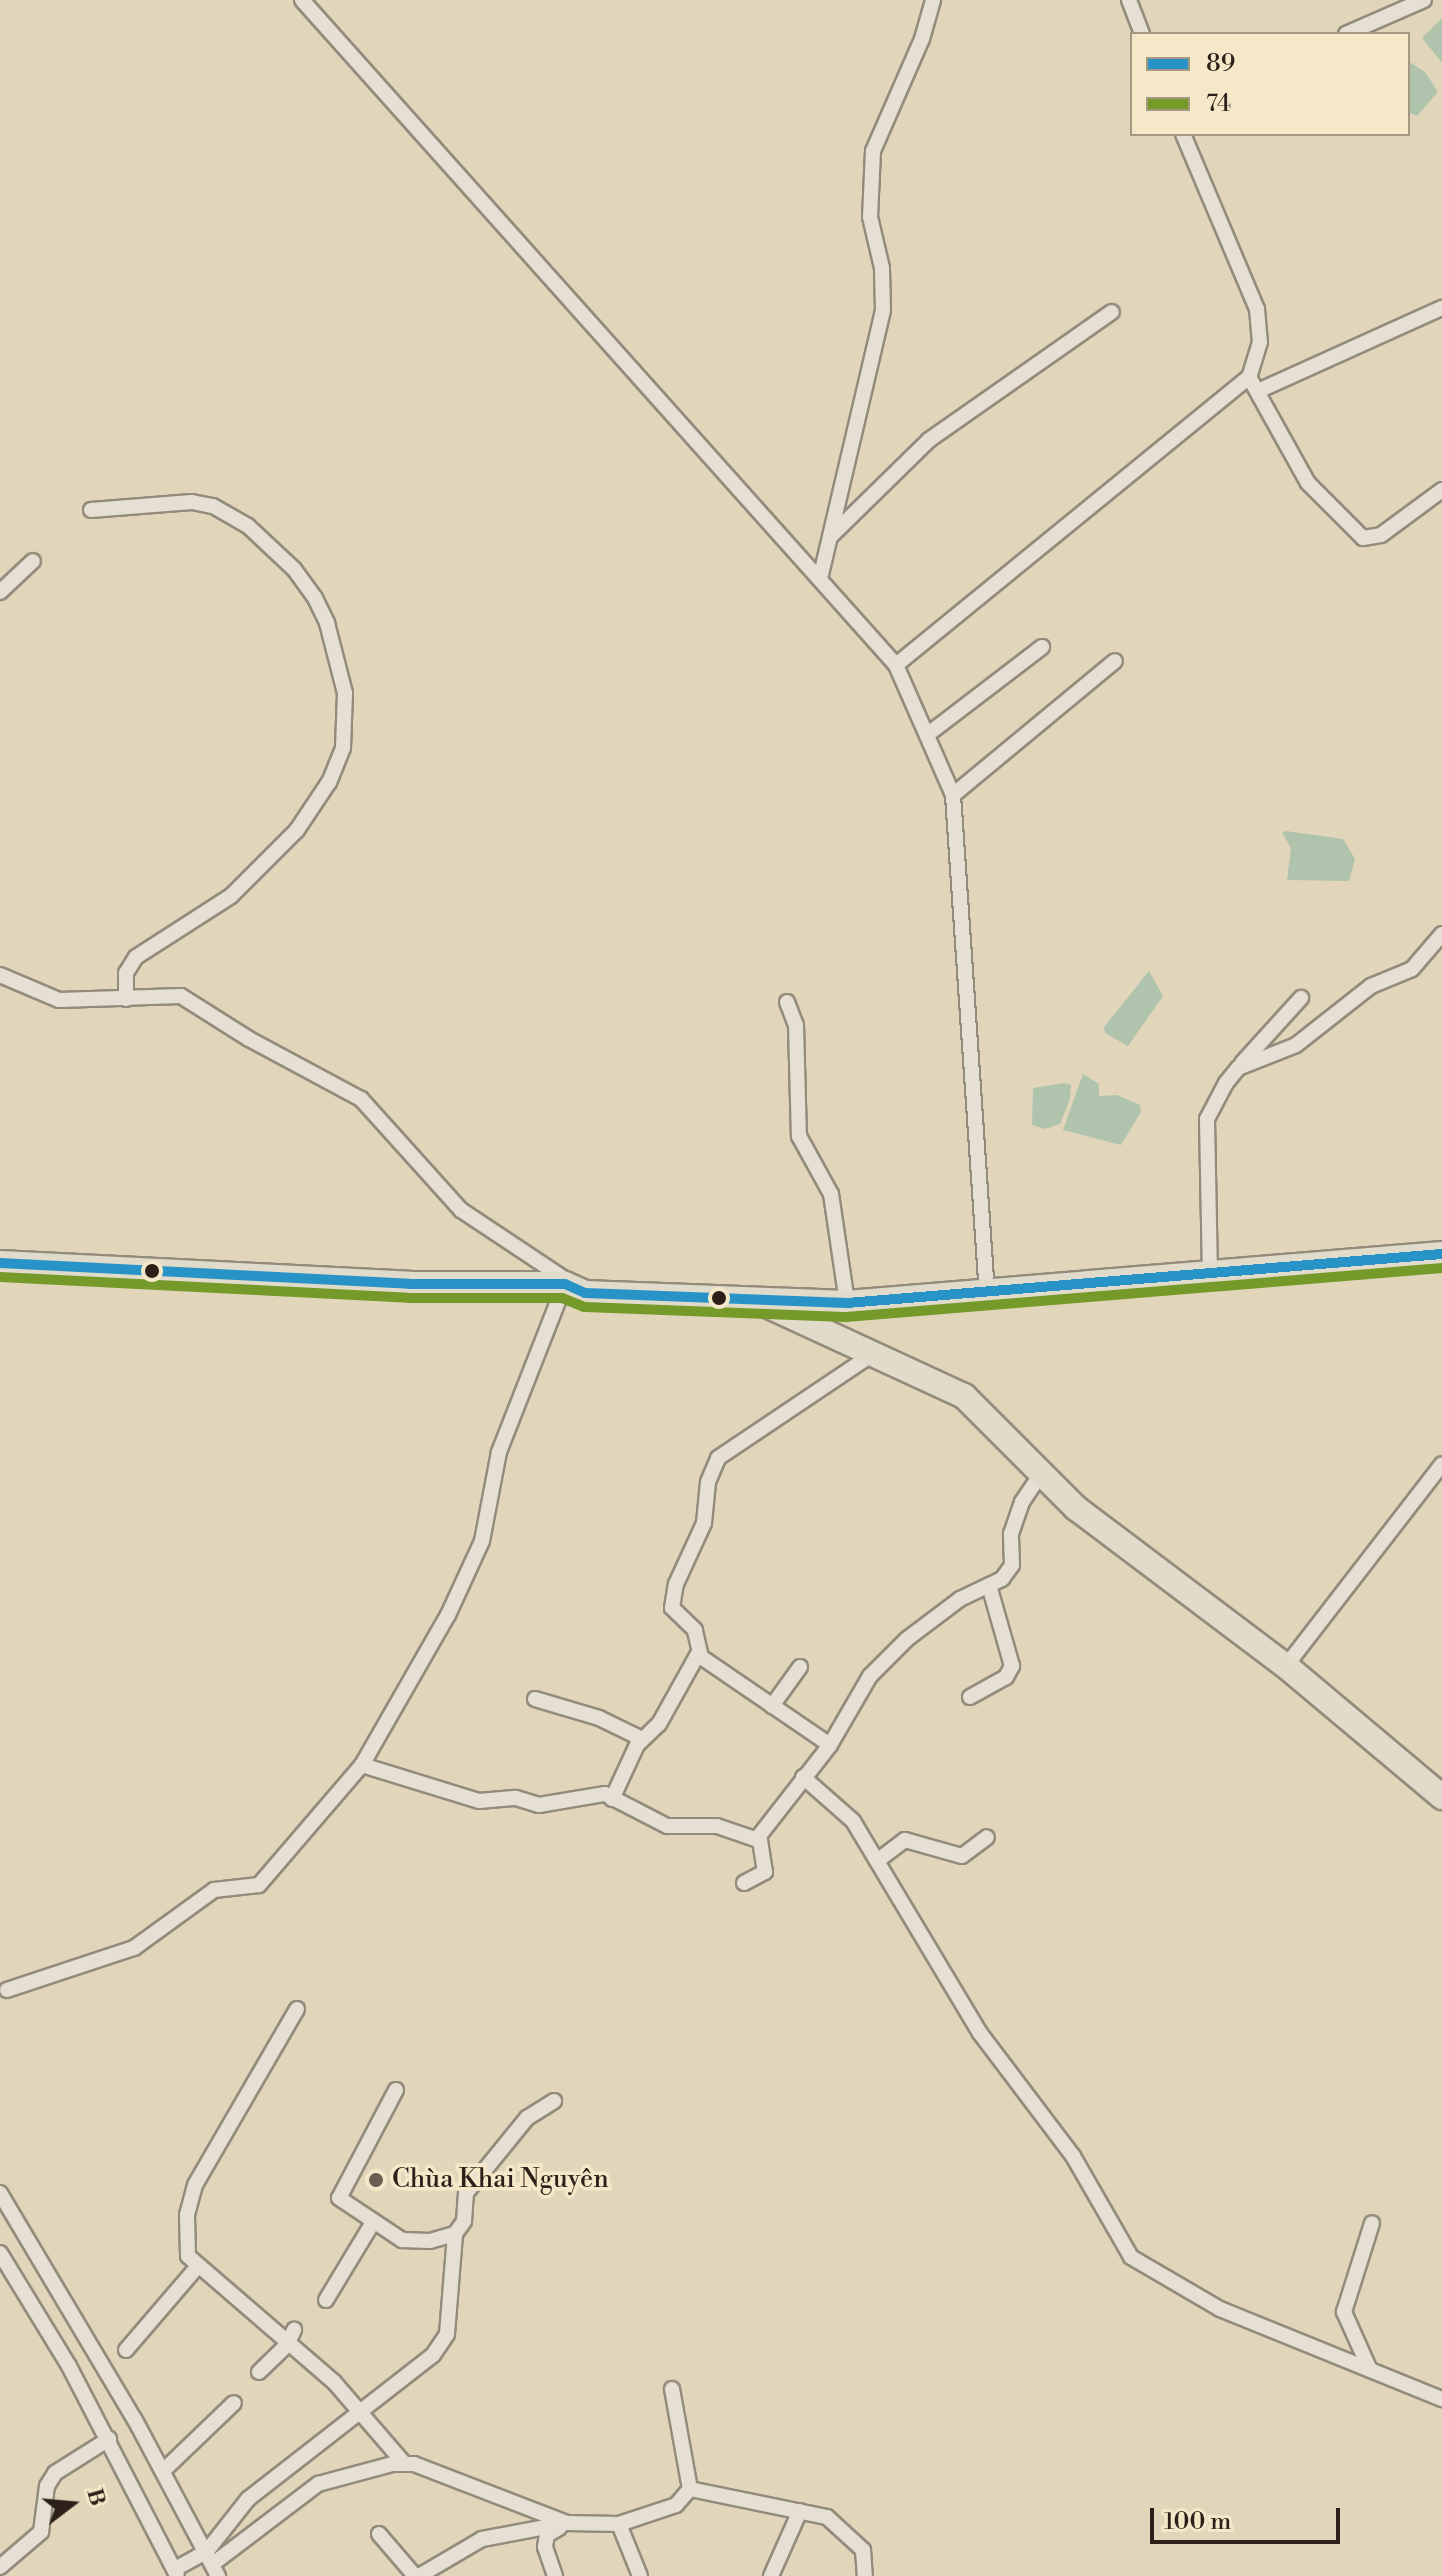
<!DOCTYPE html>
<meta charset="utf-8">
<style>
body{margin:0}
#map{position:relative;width:1442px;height:2576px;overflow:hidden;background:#e1d6ba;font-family:"Libre Bodoni",serif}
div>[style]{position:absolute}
.water>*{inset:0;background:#b0c4ad}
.roads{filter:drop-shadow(2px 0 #938b7b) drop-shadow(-2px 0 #938b7b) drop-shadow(0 2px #938b7b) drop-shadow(0 -2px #938b7b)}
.minor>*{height:14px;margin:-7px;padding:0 7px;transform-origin:7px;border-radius:7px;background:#e5e0d3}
.primary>*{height:24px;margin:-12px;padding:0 12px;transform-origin:12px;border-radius:12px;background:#e1dbcb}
.trunk>*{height:24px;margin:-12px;padding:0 12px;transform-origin:12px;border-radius:12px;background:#e1dbcb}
.bus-1>*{height:10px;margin:-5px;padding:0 5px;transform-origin:5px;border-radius:5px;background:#2893c6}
.bus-2>*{height:10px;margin:-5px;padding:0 5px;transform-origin:5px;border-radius:5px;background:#759a29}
.dots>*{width:22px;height:22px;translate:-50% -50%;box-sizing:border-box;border:4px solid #f5e8c8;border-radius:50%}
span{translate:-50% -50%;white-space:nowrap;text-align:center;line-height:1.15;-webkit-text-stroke:7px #f5e8c8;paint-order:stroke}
.poi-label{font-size:26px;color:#2d1f1a}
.left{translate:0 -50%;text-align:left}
.legend{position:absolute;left:1130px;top:32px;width:280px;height:104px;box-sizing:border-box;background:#f5e8c8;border:2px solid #a59882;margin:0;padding:10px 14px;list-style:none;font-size:24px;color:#2d1f1a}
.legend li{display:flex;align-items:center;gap:16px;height:40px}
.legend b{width:40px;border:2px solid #a59882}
.north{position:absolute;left:32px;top:2464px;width:80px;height:80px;-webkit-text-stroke:6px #f5e8c8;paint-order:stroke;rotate:74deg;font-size:22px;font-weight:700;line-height:32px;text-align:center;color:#2d1f1a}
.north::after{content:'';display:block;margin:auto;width:28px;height:36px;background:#2d1f1a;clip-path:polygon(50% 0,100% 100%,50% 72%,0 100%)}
.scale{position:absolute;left:1150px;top:2508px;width:190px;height:36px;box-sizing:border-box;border:4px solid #2d1f1a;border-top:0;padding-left:10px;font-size:24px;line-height:28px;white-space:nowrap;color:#2d1f1a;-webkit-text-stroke:6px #f5e8c8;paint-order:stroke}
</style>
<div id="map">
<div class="water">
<div style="clip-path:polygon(1442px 18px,1442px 63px,1422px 38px)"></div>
<div style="clip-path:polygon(1408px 61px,1425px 72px,1438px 92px,1417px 116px,1408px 112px)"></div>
<div style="clip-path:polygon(1286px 831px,1343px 839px,1355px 859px,1349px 881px,1287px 880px,1291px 848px,1282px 833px)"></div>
<div style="clip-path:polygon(1149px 971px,1163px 996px,1128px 1046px,1105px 1033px,1104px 1027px)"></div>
<div style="clip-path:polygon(1083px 1074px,1099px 1084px,1099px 1096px,1117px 1095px,1140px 1105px,1141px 1112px,1121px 1145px,1063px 1130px)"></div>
<div style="clip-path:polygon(1064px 1083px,1071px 1085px,1070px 1099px,1060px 1124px,1045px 1129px,1032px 1125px,1033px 1088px)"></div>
</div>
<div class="roads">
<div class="minor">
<div style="left:302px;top:0;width:892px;rotate:48.23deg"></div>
<div style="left:1129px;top:0;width:36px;rotate:69deg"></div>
<div style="left:1346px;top:34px;width:85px;rotate:-23.6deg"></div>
<div style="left:1183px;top:134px;width:190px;rotate:67.1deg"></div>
<div style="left:1257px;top:309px;width:33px;rotate:85deg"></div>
<div style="left:1260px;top:342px;width:37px;rotate:107deg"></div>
<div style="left:1258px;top:391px;width:202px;rotate:-24.3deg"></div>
<div style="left:91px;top:510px;width:101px;rotate:-4.5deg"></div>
<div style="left:192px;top:502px;width:21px;rotate:11deg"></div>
<div style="left:213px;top:506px;width:40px;rotate:29.7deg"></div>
<div style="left:248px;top:526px;width:63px;rotate:43.1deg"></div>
<div style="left:294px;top:569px;width:36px;rotate:54deg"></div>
<div style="left:315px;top:598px;width:28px;rotate:64deg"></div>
<div style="left:327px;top:623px;width:72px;rotate:75.6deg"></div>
<div style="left:345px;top:693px;width:55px;rotate:92.1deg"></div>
<div style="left:343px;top:748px;width:37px;rotate:112deg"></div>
<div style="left:329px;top:782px;width:58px;rotate:123.7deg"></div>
<div style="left:297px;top:830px;width:93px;rotate:135deg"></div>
<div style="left:231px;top:896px;width:113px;rotate:147.3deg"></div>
<div style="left:136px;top:957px;width:19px;rotate:122deg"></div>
<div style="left:126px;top:973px;width:26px;rotate:90deg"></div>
<div style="left:830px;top:537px;width:139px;rotate:-44.4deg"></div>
<div style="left:929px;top:440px;width:223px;rotate:-35deg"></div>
<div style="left:820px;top:579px;width:276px;rotate:-76.8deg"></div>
<div style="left:883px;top:310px;width:42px;rotate:-91.4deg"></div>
<div style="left:882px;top:268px;width:52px;rotate:-103.2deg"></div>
<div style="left:870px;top:217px;width:66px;rotate:-87.4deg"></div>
<div style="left:873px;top:151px;width:122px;rotate:-66.4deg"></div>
<div style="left:922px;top:39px;width:41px;rotate:-74.2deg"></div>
<div style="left:0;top:592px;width:45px;rotate:-43.2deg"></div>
<div style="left:927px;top:735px;width:145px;rotate:-37.4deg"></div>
<div style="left:953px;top:795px;width:210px;rotate:-39.6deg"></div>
<div style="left:0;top:975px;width:64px;rotate:23deg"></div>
<div style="left:59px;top:1000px;width:122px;rotate:-1.9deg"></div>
<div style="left:181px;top:996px;width:80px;rotate:32.3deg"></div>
<div style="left:249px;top:1039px;width:127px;rotate:28.2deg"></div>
<div style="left:361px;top:1099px;width:149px;rotate:48deg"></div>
<div style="left:461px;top:1210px;width:128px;rotate:33.6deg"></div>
<div style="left:787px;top:1002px;width:25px;rotate:69deg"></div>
<div style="left:796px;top:1025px;width:111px;rotate:88.5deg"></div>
<div style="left:799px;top:1136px;width:66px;rotate:61.1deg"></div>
<div style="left:831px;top:1194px;width:110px;rotate:81.6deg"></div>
<div style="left:1242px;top:1063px;width:88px;rotate:-47.8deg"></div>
<div style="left:1210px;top:1276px;width:157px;rotate:-91.1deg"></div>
<div style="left:1207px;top:1119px;width:41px;rotate:-62.2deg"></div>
<div style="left:1226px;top:1083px;width:19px;rotate:-51deg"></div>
<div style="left:1238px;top:1068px;width:62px;rotate:-21.6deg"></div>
<div style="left:1296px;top:1045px;width:95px;rotate:-38.2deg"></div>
<div style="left:1371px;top:986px;width:44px;rotate:-22.5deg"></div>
<div style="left:1412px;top:969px;width:46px;rotate:-49.4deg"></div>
<div style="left:987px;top:1294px;width:500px;rotate:-93.9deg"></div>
<div style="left:953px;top:795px;width:142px;rotate:-113.7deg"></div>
<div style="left:896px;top:665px;width:456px;rotate:-39.2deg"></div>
<div style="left:1249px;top:377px;width:121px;rotate:60.9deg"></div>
<div style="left:1308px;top:483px;width:78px;rotate:45deg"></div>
<div style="left:1363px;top:538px;width:18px;rotate:-9deg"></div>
<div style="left:1381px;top:535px;width:76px;rotate:-36.4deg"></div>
<div style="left:1286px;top:1666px;width:255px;rotate:-52.3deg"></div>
<div style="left:970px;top:1697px;width:41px;rotate:-29.1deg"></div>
<div style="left:1006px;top:1677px;width:13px;rotate:-61deg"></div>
<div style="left:1012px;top:1666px;width:84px;rotate:-105.9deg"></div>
<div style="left:535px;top:1699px;width:67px;rotate:16.5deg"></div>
<div style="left:599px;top:1718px;width:48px;rotate:26deg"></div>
<div style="left:772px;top:1706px;width:48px;rotate:-54.3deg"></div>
<div style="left:830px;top:1745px;width:156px;rotate:-145.7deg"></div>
<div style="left:701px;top:1657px;width:28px;rotate:-103deg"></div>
<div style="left:695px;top:1630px;width:32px;rotate:-136deg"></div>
<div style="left:672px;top:1608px;width:24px;rotate:-81deg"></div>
<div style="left:676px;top:1584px;width:67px;rotate:-65.3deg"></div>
<div style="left:704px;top:1523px;width:41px;rotate:-84.4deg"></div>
<div style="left:708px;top:1482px;width:26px;rotate:-67deg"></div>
<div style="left:718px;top:1458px;width:187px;rotate:-33.9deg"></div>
<div style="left:362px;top:1765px;width:122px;rotate:17.1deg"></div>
<div style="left:479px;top:1801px;width:37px;rotate:-5deg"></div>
<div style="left:516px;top:1798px;width:24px;rotate:17deg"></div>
<div style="left:539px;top:1805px;width:67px;rotate:-9.5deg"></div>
<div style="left:605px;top:1794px;width:70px;rotate:27.3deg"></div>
<div style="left:667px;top:1826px;width:50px"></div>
<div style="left:717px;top:1826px;width:43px;rotate:18.9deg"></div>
<div style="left:803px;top:1777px;width:67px;rotate:41.3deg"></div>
<div style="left:853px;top:1821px;width:247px;rotate:59.1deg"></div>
<div style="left:980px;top:2033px;width:154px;rotate:52.9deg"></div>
<div style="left:1073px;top:2156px;width:116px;rotate:60.1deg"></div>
<div style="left:1131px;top:2257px;width:103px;rotate:30.3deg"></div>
<div style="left:1220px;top:2309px;width:240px;rotate:22.1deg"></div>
<div style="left:612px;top:1799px;width:60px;rotate:-65.2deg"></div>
<div style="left:637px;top:1745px;width:30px;rotate:-44deg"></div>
<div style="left:659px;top:1724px;width:82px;rotate:-60.9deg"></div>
<div style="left:877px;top:1861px;width:35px;rotate:-37deg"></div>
<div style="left:905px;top:1840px;width:59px;rotate:15.7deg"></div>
<div style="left:962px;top:1856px;width:31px;rotate:-37deg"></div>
<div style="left:744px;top:1883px;width:24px;rotate:-28deg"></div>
<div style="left:765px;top:1872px;width:36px;rotate:-99deg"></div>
<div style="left:759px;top:1836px;width:115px;rotate:-52deg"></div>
<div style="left:830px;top:1745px;width:80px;rotate:-59.9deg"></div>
<div style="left:870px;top:1676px;width:52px;rotate:-45deg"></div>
<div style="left:907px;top:1639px;width:66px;rotate:-37deg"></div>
<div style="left:960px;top:1599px;width:47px;rotate:-25.5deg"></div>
<div style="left:1002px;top:1579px;width:17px;rotate:-54deg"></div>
<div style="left:1012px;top:1565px;width:31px;rotate:-92deg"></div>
<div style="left:1011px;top:1534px;width:34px;rotate:-71deg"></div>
<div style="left:1022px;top:1502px;width:34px;rotate:-56deg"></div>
<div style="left:7px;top:1990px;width:134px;rotate:-18.3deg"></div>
<div style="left:134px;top:1948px;width:99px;rotate:-35.9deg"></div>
<div style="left:214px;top:1890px;width:45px;rotate:-6.3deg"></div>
<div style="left:259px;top:1885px;width:158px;rotate:-49.4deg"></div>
<div style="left:362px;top:1765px;width:173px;rotate:-60.2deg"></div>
<div style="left:448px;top:1615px;width:81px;rotate:-65.3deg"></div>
<div style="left:482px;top:1541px;width:91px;rotate:-79.2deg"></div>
<div style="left:499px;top:1452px;width:180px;rotate:-68.6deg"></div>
<div style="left:297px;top:2009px;width:203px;rotate:120.1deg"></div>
<div style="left:195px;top:2185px;width:31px;rotate:105deg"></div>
<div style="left:187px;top:2215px;width:41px;rotate:88.6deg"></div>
<div style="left:188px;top:2256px;width:193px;rotate:40.8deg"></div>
<div style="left:334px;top:2382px;width:107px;rotate:49.2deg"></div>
<div style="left:396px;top:2090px;width:122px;rotate:117.8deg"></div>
<div style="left:339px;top:2198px;width:76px;rotate:33.7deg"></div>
<div style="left:402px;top:2240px;width:28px;rotate:2deg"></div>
<div style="left:430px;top:2241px;width:26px;rotate:-16deg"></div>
<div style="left:0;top:2193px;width:264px;rotate:59.3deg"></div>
<div style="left:135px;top:2420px;width:177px;rotate:62deg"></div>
<div style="left:0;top:2253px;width:132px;rotate:58.6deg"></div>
<div style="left:69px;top:2366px;width:235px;rotate:62.7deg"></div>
<div style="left:326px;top:2300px;width:91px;rotate:-58.9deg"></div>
<div style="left:126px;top:2350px;width:111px;rotate:-49.4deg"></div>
<div style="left:1370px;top:2370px;width:64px;rotate:-114.1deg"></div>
<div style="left:1344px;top:2312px;width:93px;rotate:-72.5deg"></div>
<div style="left:259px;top:2372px;width:39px;rotate:-44deg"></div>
<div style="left:287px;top:2345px;width:17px;rotate:-65deg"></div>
<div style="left:672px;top:2389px;width:102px;rotate:79.8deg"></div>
<div style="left:163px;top:2471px;width:98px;rotate:-43.8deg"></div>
<div style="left:690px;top:2489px;width:140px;rotate:11.6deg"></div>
<div style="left:827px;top:2517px;width:49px;rotate:42.5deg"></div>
<div style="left:863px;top:2550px;width:26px;rotate:86deg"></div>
<div style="left:619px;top:2524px;width:56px;rotate:68deg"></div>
<div style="left:379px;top:2534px;width:55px;rotate:49.4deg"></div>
<div style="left:214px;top:2563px;width:131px;rotate:-37.2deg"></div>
<div style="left:318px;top:2484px;width:77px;rotate:-15.1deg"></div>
<div style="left:392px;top:2464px;width:22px"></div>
<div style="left:414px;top:2464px;width:164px;rotate:21.1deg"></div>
<div style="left:0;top:2567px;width:54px;rotate:-40.5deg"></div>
<div style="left:41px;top:2532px;width:46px;rotate:-82.6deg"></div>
<div style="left:47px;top:2486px;width:15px;rotate:-58deg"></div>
<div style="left:55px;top:2473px;width:64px;rotate:-32.2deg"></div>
<div style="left:175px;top:2569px;width:37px;rotate:-29deg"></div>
<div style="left:207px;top:2551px;width:66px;rotate:-51.7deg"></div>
<div style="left:248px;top:2499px;width:234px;rotate:-37.9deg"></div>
<div style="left:433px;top:2355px;width:25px;rotate:-56deg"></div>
<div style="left:447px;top:2334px;width:100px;rotate:-85.4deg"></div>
<div style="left:455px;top:2234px;width:16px;rotate:-55deg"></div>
<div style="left:464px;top:2221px;width:28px;rotate:-86deg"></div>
<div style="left:466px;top:2193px;width:97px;rotate:-50.9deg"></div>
<div style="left:527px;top:2118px;width:32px;rotate:-32deg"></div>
<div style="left:419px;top:2576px;width:73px;rotate:-30.4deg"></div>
<div style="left:482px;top:2539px;width:86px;rotate:-10.7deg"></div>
<div style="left:567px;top:2523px;width:52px;rotate:1.1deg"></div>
<div style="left:619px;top:2524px;width:60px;rotate:-18.4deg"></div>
<div style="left:676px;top:2505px;width:21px;rotate:-49deg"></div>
<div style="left:555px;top:2576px;width:31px;rotate:-109deg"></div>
<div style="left:545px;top:2547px;width:12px;rotate:-81deg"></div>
<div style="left:547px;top:2535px;width:14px;rotate:-30deg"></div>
<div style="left:771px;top:2576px;width:71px;rotate:-66deg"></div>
</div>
<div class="primary">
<div style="left:758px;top:1301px;width:227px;rotate:24.8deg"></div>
<div style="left:964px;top:1396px;width:158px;rotate:45deg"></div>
<div style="left:1076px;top:1508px;width:263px;rotate:37deg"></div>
<div style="left:1286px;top:1666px;width:204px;rotate:40deg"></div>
</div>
<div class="trunk">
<div style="left:0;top:1263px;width:410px;rotate:2.9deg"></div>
<div style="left:409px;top:1284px;width:156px"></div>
<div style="left:565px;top:1284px;width:22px;rotate:24deg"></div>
<div style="left:585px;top:1293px;width:262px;rotate:2.2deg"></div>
<div style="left:847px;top:1303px;width:597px;rotate:-4.71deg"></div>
</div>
</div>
<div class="bus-1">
<div style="left:0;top:1263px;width:410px;rotate:2.9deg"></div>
<div style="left:409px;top:1284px;width:156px"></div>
<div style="left:565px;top:1284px;width:22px;rotate:24deg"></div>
<div style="left:585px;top:1293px;width:262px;rotate:2.2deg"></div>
<div style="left:847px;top:1303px;width:597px;rotate:-4.71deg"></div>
</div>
<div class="bus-2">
<div style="left:0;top:1277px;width:409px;rotate:2.9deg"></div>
<div style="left:408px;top:1298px;width:154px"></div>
<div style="left:562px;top:1298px;width:24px;rotate:22deg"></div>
<div style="left:584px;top:1307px;width:262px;rotate:2.2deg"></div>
<div style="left:846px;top:1317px;width:598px;rotate:-4.7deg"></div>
</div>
<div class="dots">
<div style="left:152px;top:1271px;background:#2d1f1a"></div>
<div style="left:719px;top:1298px;background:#2d1f1a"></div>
<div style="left:376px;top:2180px;background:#6c5f52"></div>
</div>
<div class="poi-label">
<span class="left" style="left:392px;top:2180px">Chùa Khai Nguyên</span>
</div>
<ul class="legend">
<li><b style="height:10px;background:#2893c6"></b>89</li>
<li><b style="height:10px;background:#759a29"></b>74</li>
</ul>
<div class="north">B</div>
<div class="scale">100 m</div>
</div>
